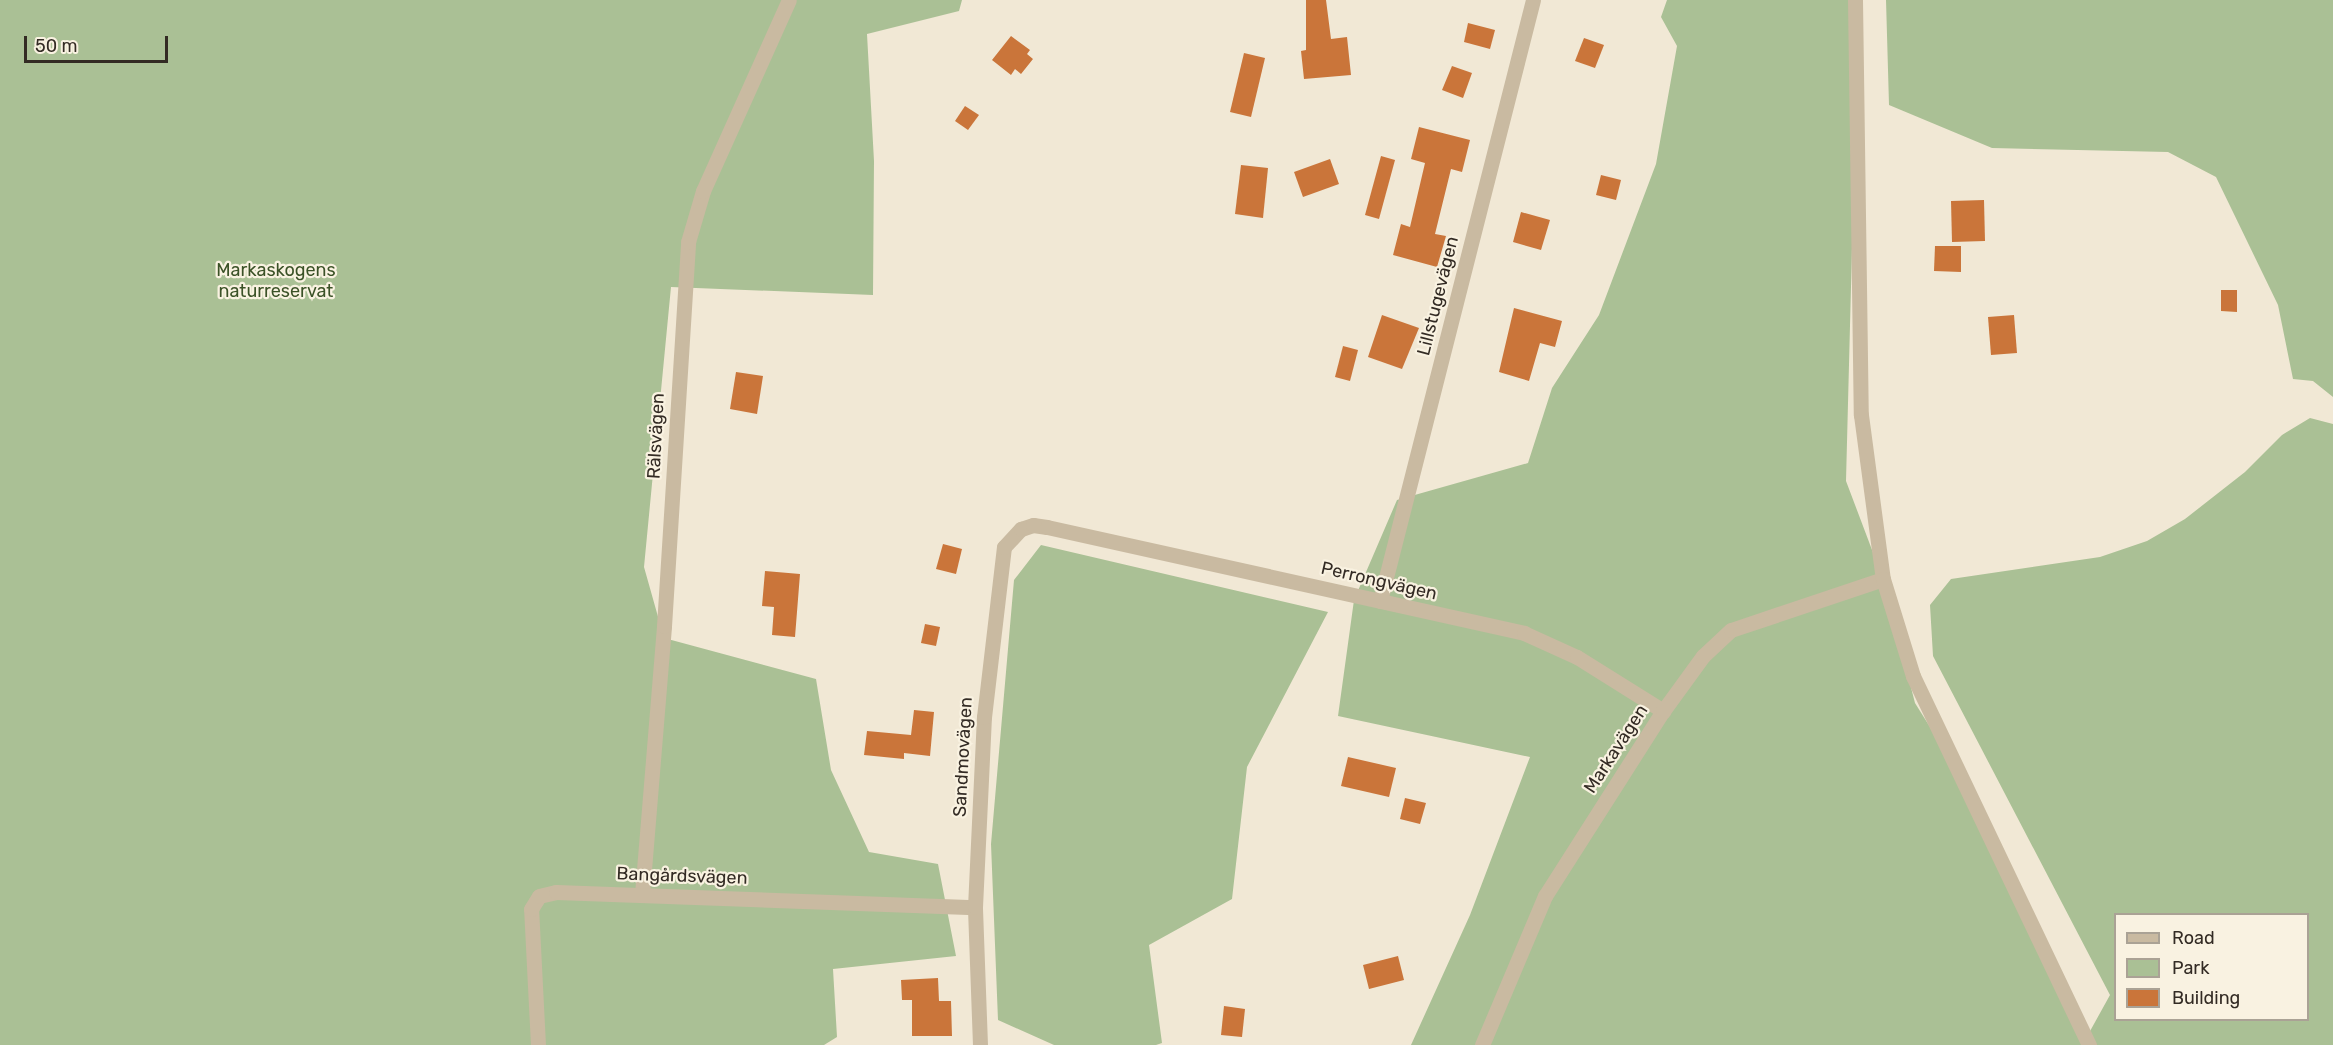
<!DOCTYPE html>
<meta charset="utf-8">
<style>
body{margin:0}
#map{position:relative;width:2333px;height:1045px;overflow:hidden;background:#f1e8d5;font-family:Rubik,sans-serif}
div>[style]{position:absolute}
.green>*{inset:0;background:#aac095}
.building>*{inset:0;background:#ca753a}
.minor>*{height:15px;margin:-7.5px;padding:0 7.5px;transform-origin:7.5px;border-radius:7.5px;background:#c9baa1}
.tertiary>*{height:15px;margin:-7.5px;padding:0 7.5px;transform-origin:7.5px;border-radius:7.5px;background:#c9baa1}
span{translate:-50% -50%;white-space:nowrap;text-align:center;line-height:1.15;-webkit-text-stroke:4.5px #f9f2e1;paint-order:stroke}
.park-label{font-size:18px;color:#3b5227}
.street-label{font-size:18px;color:#332b24}
.legend{position:absolute;left:2114px;top:913px;width:195px;height:108px;box-sizing:border-box;background:#f9f2e1;border:2px solid #aaa295;margin:0;padding:8px 10px;list-style:none;font-size:18px;color:#332b24}
.legend li{display:flex;align-items:center;gap:12px;height:30px}
.legend b{width:30px;border:2px solid #aaa295}
.scale{position:absolute;left:24px;top:36px;width:144px;height:27px;box-sizing:border-box;border:3px solid #332b24;border-top:0;padding-left:8px;font-size:18px;line-height:21px;white-space:nowrap;color:#332b24;-webkit-text-stroke:4px #f9f2e1;paint-order:stroke}
</style>
<div id="map">
<div class="green">
<div style="clip-path:polygon(0 0,962px 0,959px 11px,867px 34px,874px 161px,873px 295px,671px 287px,644px 567px,664px 638px,816px 679px,831px 770px,869px 852px,938px 864px,956px 956px,833px 969px,837px 1037px,824px 1045px,0 1045px)"></div>
<div style="clip-path:polygon(evenodd,1667px 0,1852px 0,1852px 248px,1846px 481px,1883px 579px,1915px 703px,1940px 743px,2084px 1042px,2110px 995px,1933px 656px,1930px 605px,1951px 579px,2100px 557px,2147px 541px,2185px 519px,2245px 472px,2282px 435px,2310px 418px,2333px 424px,2333px 1045px,1411px 1045px,1470px 915px,1530px 757px,1338px 716px,1354px 600px,1397px 500px,1528px 463px,1552px 388px,1599px 315px,1656px 164px,1677px 46px,1661px 17px,1667px 0,2116px 914px,2308px 914px,2308px 1020px,2116px 1020px,2116px 914px)"></div>
<div style="clip-path:polygon(1886px 0,2333px 0,2333px 397px,2313px 381px,2293px 379px,2278px 305px,2216px 177px,2168px 152px,1992px 148px,1889px 105px)"></div>
<div style="clip-path:polygon(1041px 545px,1328px 612px,1247px 767px,1232px 899px,1149px 945px,1162px 1043px,1156px 1045px,1054px 1045px,998px 1020px,991px 844px,1014px 580px)"></div>
</div>
<div class="building">
<div style="clip-path:polygon(1306px 0,1326px 0,1331px 39px,1347px 37px,1351px 75px,1304px 79px,1301px 51px,1306px 50px)"></div>
<div style="clip-path:polygon(1468px 23px,1495px 30px,1490px 49px,1464px 42px)"></div>
<div style="clip-path:polygon(1011px 36px,1030px 50px,1027px 54px,1033px 59px,1021px 74px,1015px 69px,1011px 75px,992px 60px)"></div>
<div style="clip-path:polygon(1584px 38px,1604px 45px,1595px 68px,1575px 61px)"></div>
<div style="clip-path:polygon(1244px 53px,1265px 58px,1251px 117px,1230px 112px)"></div>
<div style="clip-path:polygon(1452px 66px,1472px 73px,1463px 98px,1442px 90px)"></div>
<div style="clip-path:polygon(965px 106px,979px 115px,968px 130px,955px 121px)"></div>
<div style="clip-path:polygon(1419px 127px,1470px 140px,1462px 172px,1451px 169px,1435px 234px,1446px 236px,1437px 267px,1393px 255px,1401px 224px,1410px 227px,1425px 163px,1411px 159px)"></div>
<div style="clip-path:polygon(1381px 156px,1395px 160px,1379px 219px,1365px 215px)"></div>
<div style="clip-path:polygon(1330px 159px,1339px 184px,1303px 197px,1294px 172px)"></div>
<div style="clip-path:polygon(1241px 165px,1268px 168px,1263px 218px,1235px 214px)"></div>
<div style="clip-path:polygon(1601px 175px,1621px 180px,1616px 200px,1596px 195px)"></div>
<div style="clip-path:polygon(1984px 200px,1985px 241px,1952px 242px,1951px 201px)"></div>
<div style="clip-path:polygon(1521px 212px,1550px 220px,1541px 250px,1513px 242px)"></div>
<div style="clip-path:polygon(1935px 246px,1961px 246px,1961px 272px,1934px 271px)"></div>
<div style="clip-path:polygon(2221px 290px,2237px 290px,2237px 312px,2221px 311px)"></div>
<div style="clip-path:polygon(1514px 308px,1562px 321px,1555px 347px,1540px 343px,1529px 381px,1499px 372px)"></div>
<div style="clip-path:polygon(1382px 315px,1419px 328px,1402px 369px,1368px 357px)"></div>
<div style="clip-path:polygon(2014px 315px,2017px 353px,1991px 355px,1988px 317px)"></div>
<div style="clip-path:polygon(1343px 346px,1358px 350px,1350px 381px,1335px 377px)"></div>
<div style="clip-path:polygon(736px 372px,763px 376px,757px 414px,730px 409px)"></div>
<div style="clip-path:polygon(943px 544px,962px 549px,956px 574px,936px 569px)"></div>
<div style="clip-path:polygon(765px 571px,800px 574px,795px 637px,772px 635px,774px 607px,762px 606px)"></div>
<div style="clip-path:polygon(925px 624px,940px 627px,936px 646px,921px 643px)"></div>
<div style="clip-path:polygon(914px 710px,934px 712px,930px 756px,904px 753px,904px 759px,864px 755px,867px 731px,911px 735px)"></div>
<div style="clip-path:polygon(1348px 757px,1396px 768px,1389px 797px,1341px 786px)"></div>
<div style="clip-path:polygon(1405px 798px,1426px 803px,1420px 824px,1400px 819px)"></div>
<div style="clip-path:polygon(1398px 956px,1404px 980px,1369px 989px,1363px 965px)"></div>
<div style="clip-path:polygon(938px 978px,939px 1001px,951px 1001px,952px 1036px,912px 1036px,912px 1000px,902px 1000px,901px 980px)"></div>
<div style="clip-path:polygon(1224px 1006px,1245px 1009px,1242px 1037px,1221px 1035px)"></div>
</div>
<div class="minor">
<div style="left:1380px;top:601px;width:620px;rotate:-75.72deg"></div>
<div style="left:642px;top:894px;width:269px;rotate:-85.3deg"></div>
<div style="left:664px;top:626px;width:385px;rotate:-86.4deg"></div>
<div style="left:688px;top:242px;width:53px;rotate:-73.6deg"></div>
<div style="left:703px;top:191px;width:209px;rotate:-65.8deg"></div>
<div style="left:538px;top:1045px;width:136px;rotate:-92.9deg"></div>
<div style="left:531px;top:909px;width:15px;rotate:-58deg"></div>
<div style="left:539px;top:896px;width:17px;rotate:-13deg"></div>
<div style="left:556px;top:892px;width:419px;rotate:2.1deg"></div>
<div style="left:980px;top:1045px;width:138px;rotate:-92.1deg"></div>
<div style="left:975px;top:907px;width:190px;rotate:-87.3deg"></div>
<div style="left:984px;top:717px;width:171px;rotate:-83.3deg"></div>
<div style="left:1004px;top:547px;width:25px;rotate:-47deg"></div>
<div style="left:1021px;top:529px;width:13px;rotate:-18deg"></div>
<div style="left:1033px;top:525px;width:14px;rotate:8deg"></div>
<div style="left:1047px;top:527px;width:489px;rotate:12.5deg"></div>
<div style="left:1524px;top:633px;width:58px;rotate:24.4deg"></div>
<div style="left:1577px;top:657px;width:102px;rotate:32.1deg"></div>
<div style="left:1482px;top:1045px;width:162px;rotate:-67.1deg"></div>
<div style="left:1545px;top:896px;width:219px;rotate:-57.5deg"></div>
<div style="left:1663px;top:711px;width:68px;rotate:-54deg"></div>
<div style="left:1703px;top:656px;width:38px;rotate:-43deg"></div>
<div style="left:1731px;top:630px;width:160px;rotate:-18.5deg"></div>
</div>
<div class="tertiary">
<div style="left:1855px;top:0;width:415px;rotate:89.2deg"></div>
<div style="left:1861px;top:415px;width:165px;rotate:82.4deg"></div>
<div style="left:1883px;top:579px;width:102px;rotate:72.8deg"></div>
<div style="left:1913px;top:676px;width:409px;rotate:64.5deg"></div>
</div>
<div class="park-label">
<span style="left:276px;top:281px">Markaskogens<br>naturreservat</span>
</div>
<div class="street-label">
<span style="left:1438px;top:296px;rotate:-76deg">Lillstugevägen</span>
<span style="left:656px;top:436px;rotate:-87deg">Rälsvägen</span>
<span style="left:1379px;top:581px;rotate:13deg">Perrongvägen</span>
<span style="left:1616px;top:749px;rotate:-57deg">Markavägen</span>
<span style="left:963px;top:757px;rotate:-87deg">Sandmovägen</span>
<span style="left:682px;top:876px;rotate:2deg">Bangårdsvägen</span>
</div>
<ul class="legend">
<li><b style="height:8px;background:#c9baa1"></b>Road</li>
<li><b style="height:16px;background:#aac095"></b>Park</li>
<li><b style="height:16px;background:#ca753a"></b>Building</li>
</ul>
<div class="scale">50 m</div>
</div>
